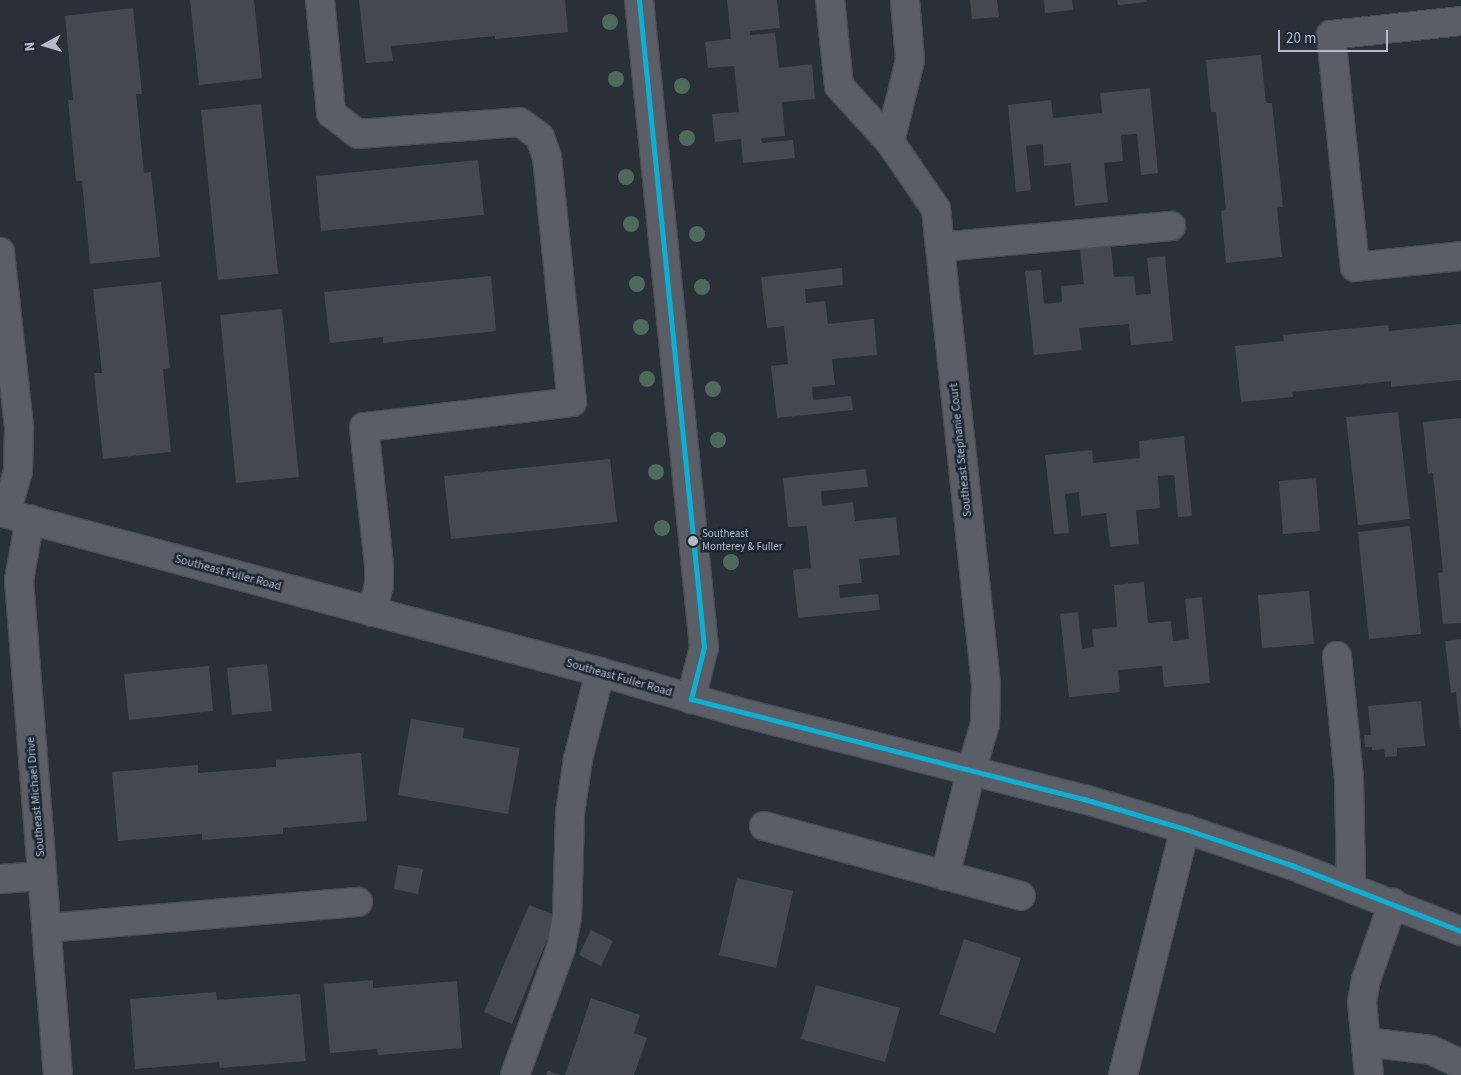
<!DOCTYPE html>
<style>
body{margin:0}
#map{position:relative;width:1461px;height:1075px;overflow:hidden;background:#2a3038;font-family:"Source Sans 3",sans-serif}
div>[style]{position:absolute}
.building>*{inset:0;background:#444950}
.roads{filter:drop-shadow(1px 0 #484c53) drop-shadow(-1px 0 #484c53) drop-shadow(0 1px #484c53) drop-shadow(0 -1px #484c53)}
.minor>*{height:28px;margin:-14px;padding:0 14px;transform-origin:14px;border-radius:14px;background:#5a5e66}
.bus-1>*{height:5px;margin:-2.5px;padding:0 2.5px;transform-origin:2.5px;border-radius:2.5px;background:#0dafd3}
.trees>*{width:16px;height:16px;margin:-8px;border-radius:50%;background:#4e6a5a}
.dots>*{width:14px;height:14px;translate:-50% -50%;box-sizing:border-box;border:2px solid #1d2633;border-radius:50%}
span{translate:-50% -50%;white-space:nowrap;text-align:center;line-height:1.15;-webkit-text-stroke:5px #1d2633;paint-order:stroke}
.bus-label{font-size:11px;color:#b4bcc9}
.left{translate:0 -50%;text-align:left}
.street-label{font-size:12px;color:#b4bcc9}
.north{position:absolute;left:20px;top:20px;width:50px;height:50px;-webkit-text-stroke:4px #1d2633;paint-order:stroke;rotate:264deg;font-size:14px;font-weight:700;line-height:20px;text-align:center;color:#b4bcc9}
.north::after{content:'';display:block;margin:auto;width:18px;height:22px;background:#b4bcc9;clip-path:polygon(50% 0,100% 100%,50% 72%,0 100%)}
.scale{position:absolute;left:1278px;top:30px;width:110px;height:22px;box-sizing:border-box;border:2px solid #b4bcc9;border-top:0;padding-left:6px;font-size:15px;line-height:18px;white-space:nowrap;color:#b4bcc9;-webkit-text-stroke:4px #1d2633;paint-order:stroke}
</style>
<div id="map">
<div class="building">
<div style="clip-path:polygon(190px 0,254px 0,262px 78px,199px 85px)"></div>
<div style="clip-path:polygon(359px 0,565px 0,568px 32px,495px 39px,495px 36px,391px 46px,393px 61px,366px 63px)"></div>
<div style="clip-path:polygon(727px 0,777px 0,780px 28px,750px 31px,750px 35px,775px 33px,779px 68px,812px 64px,815px 99px,782px 102px,785px 136px,761px 138px,762px 143px,793px 140px,795px 158px,743px 163px,741px 139px,715px 142px,712px 114px,739px 112px,734px 66px,708px 68px,705px 42px,731px 39px)"></div>
<div style="clip-path:polygon(970px 0,997px 0,999px 17px,972px 19px)"></div>
<div style="clip-path:polygon(1044px 0,1072px 0,1073px 10px,1045px 13px)"></div>
<div style="clip-path:polygon(1117px 0,1146px 0,1147px 2px,1118px 5px)"></div>
<div style="clip-path:polygon(133px 8px,142px 94px,136px 94px,144px 173px,151px 172px,160px 257px,90px 264px,82px 181px,76px 181px,68px 100px,73px 100px,65px 16px)"></div>
<div style="clip-path:polygon(1261px 55px,1266px 103px,1272px 103px,1283px 207px,1277px 208px,1282px 257px,1226px 263px,1221px 211px,1226px 210px,1216px 112px,1211px 112px,1206px 60px)"></div>
<div style="clip-path:polygon(1150px 88px,1158px 173px,1141px 175px,1137px 134px,1121px 135px,1123px 161px,1104px 163px,1108px 202px,1075px 206px,1071px 163px,1044px 166px,1043px 144px,1026px 146px,1031px 190px,1016px 192px,1008px 105px,1051px 100px,1053px 118px,1102px 113px,1100px 93px)"></div>
<div style="clip-path:polygon(261px 104px,278px 274px,218px 280px,201px 110px)"></div>
<div style="clip-path:polygon(478px 160px,484px 215px,321px 231px,316px 176px)"></div>
<div style="clip-path:polygon(1110px 238px,1114px 277px,1134px 276px,1136px 295px,1151px 294px,1147px 258px,1165px 256px,1173px 341px,1131px 345px,1129px 324px,1079px 328px,1082px 350px,1034px 355px,1025px 271px,1041px 270px,1044px 304px,1062px 302px,1061px 286px,1084px 284px,1079px 242px)"></div>
<div style="clip-path:polygon(842px 268px,843px 285px,805px 289px,806px 303px,825px 301px,828px 324px,874px 319px,877px 355px,832px 359px,835px 385px,812px 387px,813px 400px,851px 396px,853px 410px,777px 418px,771px 366px,788px 364px,784px 326px,767px 328px,761px 277px)"></div>
<div style="clip-path:polygon(491px 276px,496px 331px,383px 343px,383px 337px,330px 343px,324px 292px)"></div>
<div style="clip-path:polygon(161px 282px,170px 368px,163px 369px,171px 452px,103px 459px,94px 373px,102px 373px,93px 289px)"></div>
<div style="clip-path:polygon(282px 309px,299px 477px,236px 483px,220px 315px)"></div>
<div style="clip-path:polygon(1461px 324px,1461px 380px,1391px 387px,1391px 381px,1292px 392px,1293px 397px,1241px 402px,1235px 346px,1284px 341px,1283px 335px,1388px 325px,1389px 331px)"></div>
<div style="clip-path:polygon(1398px 412px,1410px 519px,1358px 525px,1346px 417px)"></div>
<div style="clip-path:polygon(1461px 418px,1461px 623px,1443px 624px,1438px 573px,1443px 572px,1433px 473px,1428px 474px,1423px 422px)"></div>
<div style="clip-path:polygon(1184px 436px,1192px 516px,1178px 517px,1174px 475px,1158px 476px,1160px 508px,1136px 510px,1139px 544px,1110px 547px,1106px 513px,1081px 516px,1079px 492px,1065px 494px,1069px 533px,1054px 534px,1045px 455px,1092px 450px,1093px 463px,1140px 458px,1139px 441px)"></div>
<div style="clip-path:polygon(610px 459px,617px 522px,451px 539px,444px 476px)"></div>
<div style="clip-path:polygon(866px 469px,868px 487px,821px 491px,822px 506px,853px 502px,855px 521px,896px 517px,900px 555px,859px 559px,862px 583px,839px 585px,840px 598px,878px 594px,880px 610px,798px 618px,793px 570px,811px 568px,807px 526px,788px 527px,783px 478px)"></div>
<div style="clip-path:polygon(1316px 478px,1320px 531px,1283px 534px,1279px 481px)"></div>
<div style="clip-path:polygon(1410px 526px,1421px 634px,1369px 639px,1358px 532px)"></div>
<div style="clip-path:polygon(1144px 582px,1148px 623px,1171px 621px,1173px 641px,1189px 639px,1185px 599px,1202px 597px,1210px 683px,1164px 687px,1162px 666px,1118px 670px,1120px 692px,1069px 697px,1060px 614px,1078px 612px,1082px 649px,1094px 647px,1092px 629px,1117px 627px,1114px 585px)"></div>
<div style="clip-path:polygon(1309px 591px,1314px 644px,1262px 648px,1258px 595px)"></div>
<div style="clip-path:polygon(1461px 639px,1461px 730px,1460px 730px,1456px 692px,1451px 693px,1445px 641px)"></div>
<div style="clip-path:polygon(267px 664px,272px 711px,232px 715px,227px 668px)"></div>
<div style="clip-path:polygon(209px 666px,213px 711px,129px 720px,124px 674px)"></div>
<div style="clip-path:polygon(1421px 701px,1425px 746px,1397px 748px,1397px 756px,1385px 757px,1384px 749px,1372px 750px,1372px 747px,1365px 747px,1364px 735px,1371px 735px,1368px 706px)"></div>
<div style="clip-path:polygon(411px 719px,464px 728px,463px 738px,520px 748px,508px 814px,398px 795px)"></div>
<div style="clip-path:polygon(361px 753px,367px 821px,283px 828px,283px 834px,202px 840px,202px 834px,118px 841px,112px 772px,198px 765px,198px 773px,276px 767px,276px 760px)"></div>
<div style="clip-path:polygon(398px 865px,423px 869px,418px 894px,394px 889px)"></div>
<div style="clip-path:polygon(737px 878px,793px 891px,776px 968px,719px 955px)"></div>
<div style="clip-path:polygon(529px 905px,557px 916px,512px 1024px,484px 1012px)"></div>
<div style="clip-path:polygon(591px 930px,613px 941px,601px 966px,579px 955px)"></div>
<div style="clip-path:polygon(964px 939px,1021px 958px,995px 1033px,939px 1014px)"></div>
<div style="clip-path:polygon(373px 980px,373px 988px,457px 981px,462px 1048px,378px 1055px,377px 1049px,330px 1053px,324px 984px)"></div>
<div style="clip-path:polygon(816px 985px,900px 1008px,885px 1062px,801px 1039px)"></div>
<div style="clip-path:polygon(216px 992px,217px 1000px,300px 994px,306px 1061px,220px 1068px,219px 1062px,135px 1069px,130px 999px)"></div>
<div style="clip-path:polygon(591px 998px,640px 1015px,634px 1033px,647px 1038px,634px 1075px,565px 1075px)"></div>
<div style="clip-path:polygon(548px 1071px,560px 1075px,546px 1075px)"></div>
</div>
<div class="roads">
<div class="minor">
<div style="left:320px;top:0;width:114px;rotate:84.4deg"></div>
<div style="left:331px;top:113px;width:34px;rotate:38deg"></div>
<div style="left:358px;top:134px;width:162px;rotate:-4.2deg"></div>
<div style="left:520px;top:122px;width:25px;rotate:37deg"></div>
<div style="left:540px;top:137px;width:21px;rotate:71deg"></div>
<div style="left:547px;top:157px;width:246px;rotate:84.2deg"></div>
<div style="left:572px;top:402px;width:209px;rotate:173.1deg"></div>
<div style="left:364px;top:427px;width:140px;rotate:83.8deg"></div>
<div style="left:379px;top:566px;width:19px;rotate:90deg"></div>
<div style="left:379px;top:585px;width:28px;rotate:105deg"></div>
<div style="left:639px;top:0;width:650px;rotate:84.26deg"></div>
<div style="left:704px;top:647px;width:54px;rotate:104deg"></div>
<div style="left:830px;top:0;width:86px;rotate:84deg"></div>
<div style="left:839px;top:86px;width:76px;rotate:47.7deg"></div>
<div style="left:890px;top:142px;width:81px;rotate:55.5deg"></div>
<div style="left:936px;top:209px;width:478px;rotate:84deg"></div>
<div style="left:986px;top:684px;width:40px;rotate:91.4deg"></div>
<div style="left:985px;top:724px;width:49px;rotate:106.6deg"></div>
<div style="left:971px;top:771px;width:108px;rotate:103.9deg"></div>
<div style="left:1461px;top:21px;width:131px;rotate:173.9deg"></div>
<div style="left:1331px;top:35px;width:233px;rotate:84.1deg"></div>
<div style="left:1355px;top:267px;width:107px;rotate:-5.9deg"></div>
<div style="left:890px;top:142px;width:84px;rotate:-76.3deg"></div>
<div style="left:910px;top:60px;width:60px;rotate:-94.8deg"></div>
<div style="left:940px;top:247px;width:232px;rotate:-5.2deg"></div>
<div style="left:0;top:252px;width:177px;rotate:83.8deg"></div>
<div style="left:19px;top:428px;width:43px;rotate:91.3deg"></div>
<div style="left:18px;top:471px;width:44px;rotate:105.9deg"></div>
<div style="left:0;top:512px;width:621px;rotate:14.93deg"></div>
<div style="left:600px;top:672px;width:141px;rotate:16.1deg"></div>
<div style="left:735px;top:711px;width:360px;rotate:14.2deg"></div>
<div style="left:1084px;top:799px;width:105px;rotate:16.5deg"></div>
<div style="left:1185px;top:829px;width:115px;rotate:18.7deg"></div>
<div style="left:1294px;top:866px;width:179px;rotate:21.3deg"></div>
<div style="left:30px;top:519px;width:62px;rotate:100.2deg"></div>
<div style="left:19px;top:580px;width:497px;rotate:85.5deg"></div>
<div style="left:1337px;top:656px;width:124px;rotate:84.4deg"></div>
<div style="left:1349px;top:779px;width:108px;rotate:88.9deg"></div>
<div style="left:764px;top:826px;width:266px;rotate:15.2deg"></div>
<div style="left:0;top:879px;width:42px;rotate:-4.1deg"></div>
<div style="left:47px;top:928px;width:312px;rotate:-4.8deg"></div>
<div style="left:1366px;top:1042px;width:65px;rotate:7deg"></div>
<div style="left:1431px;top:1050px;width:33px;rotate:25deg"></div>
<div style="left:515px;top:1075px;width:135px;rotate:-70.1deg"></div>
<div style="left:561px;top:948px;width:32px;rotate:-79deg"></div>
<div style="left:567px;top:917px;width:104px;rotate:-88.3deg"></div>
<div style="left:570px;top:813px;width:55px;rotate:-81.6deg"></div>
<div style="left:578px;top:759px;width:90px;rotate:-75.8deg"></div>
<div style="left:1123px;top:1075px;width:254px;rotate:-75.9deg"></div>
<div style="left:1369px;top:1075px;width:73px;rotate:-95.5deg"></div>
<div style="left:1362px;top:1002px;width:22px;rotate:-80deg"></div>
<div style="left:1366px;top:980px;width:82px;rotate:-70.7deg"></div>
</div>
</div>
<div class="bus-1">
<div style="left:639px;top:0;width:650px;rotate:84.26deg"></div>
<div style="left:704px;top:647px;width:54px;rotate:104deg"></div>
<div style="left:691px;top:699px;width:406px;rotate:14.3deg"></div>
<div style="left:1084px;top:799px;width:105px;rotate:16.5deg"></div>
<div style="left:1185px;top:829px;width:115px;rotate:18.7deg"></div>
<div style="left:1294px;top:866px;width:179px;rotate:21.3deg"></div>
</div>
<div class="trees">
<div style="left:610px;top:22px"></div>
<div style="left:616px;top:79px"></div>
<div style="left:682px;top:86px"></div>
<div style="left:687px;top:138px"></div>
<div style="left:626px;top:177px"></div>
<div style="left:631px;top:224px"></div>
<div style="left:697px;top:234px"></div>
<div style="left:637px;top:284px"></div>
<div style="left:702px;top:287px"></div>
<div style="left:641px;top:327px"></div>
<div style="left:647px;top:379px"></div>
<div style="left:713px;top:389px"></div>
<div style="left:718px;top:440px"></div>
<div style="left:656px;top:472px"></div>
<div style="left:662px;top:528px"></div>
<div style="left:731px;top:562px"></div>
</div>
<div class="dots">
<div style="left:693px;top:541px;background:#b4bcc9"></div>
</div>
<div class="bus-label">
<span class="left" style="left:702px;top:541px">Southeast<br>Monterey &amp; Fuller</span>
</div>
<div class="street-label">
<span style="left:961px;top:450px;rotate:-96deg">Southeast Stephanie Court</span>
<span style="left:228px;top:573px;rotate:15deg">Southeast Fuller Road</span>
<span style="left:619px;top:678px;rotate:16deg">Southeast Fuller Road</span>
<span style="left:36px;top:797px;rotate:-95deg">Southeast Michael Drive</span>
</div>
<div class="north">N</div>
<div class="scale">20 m</div>
</div>
